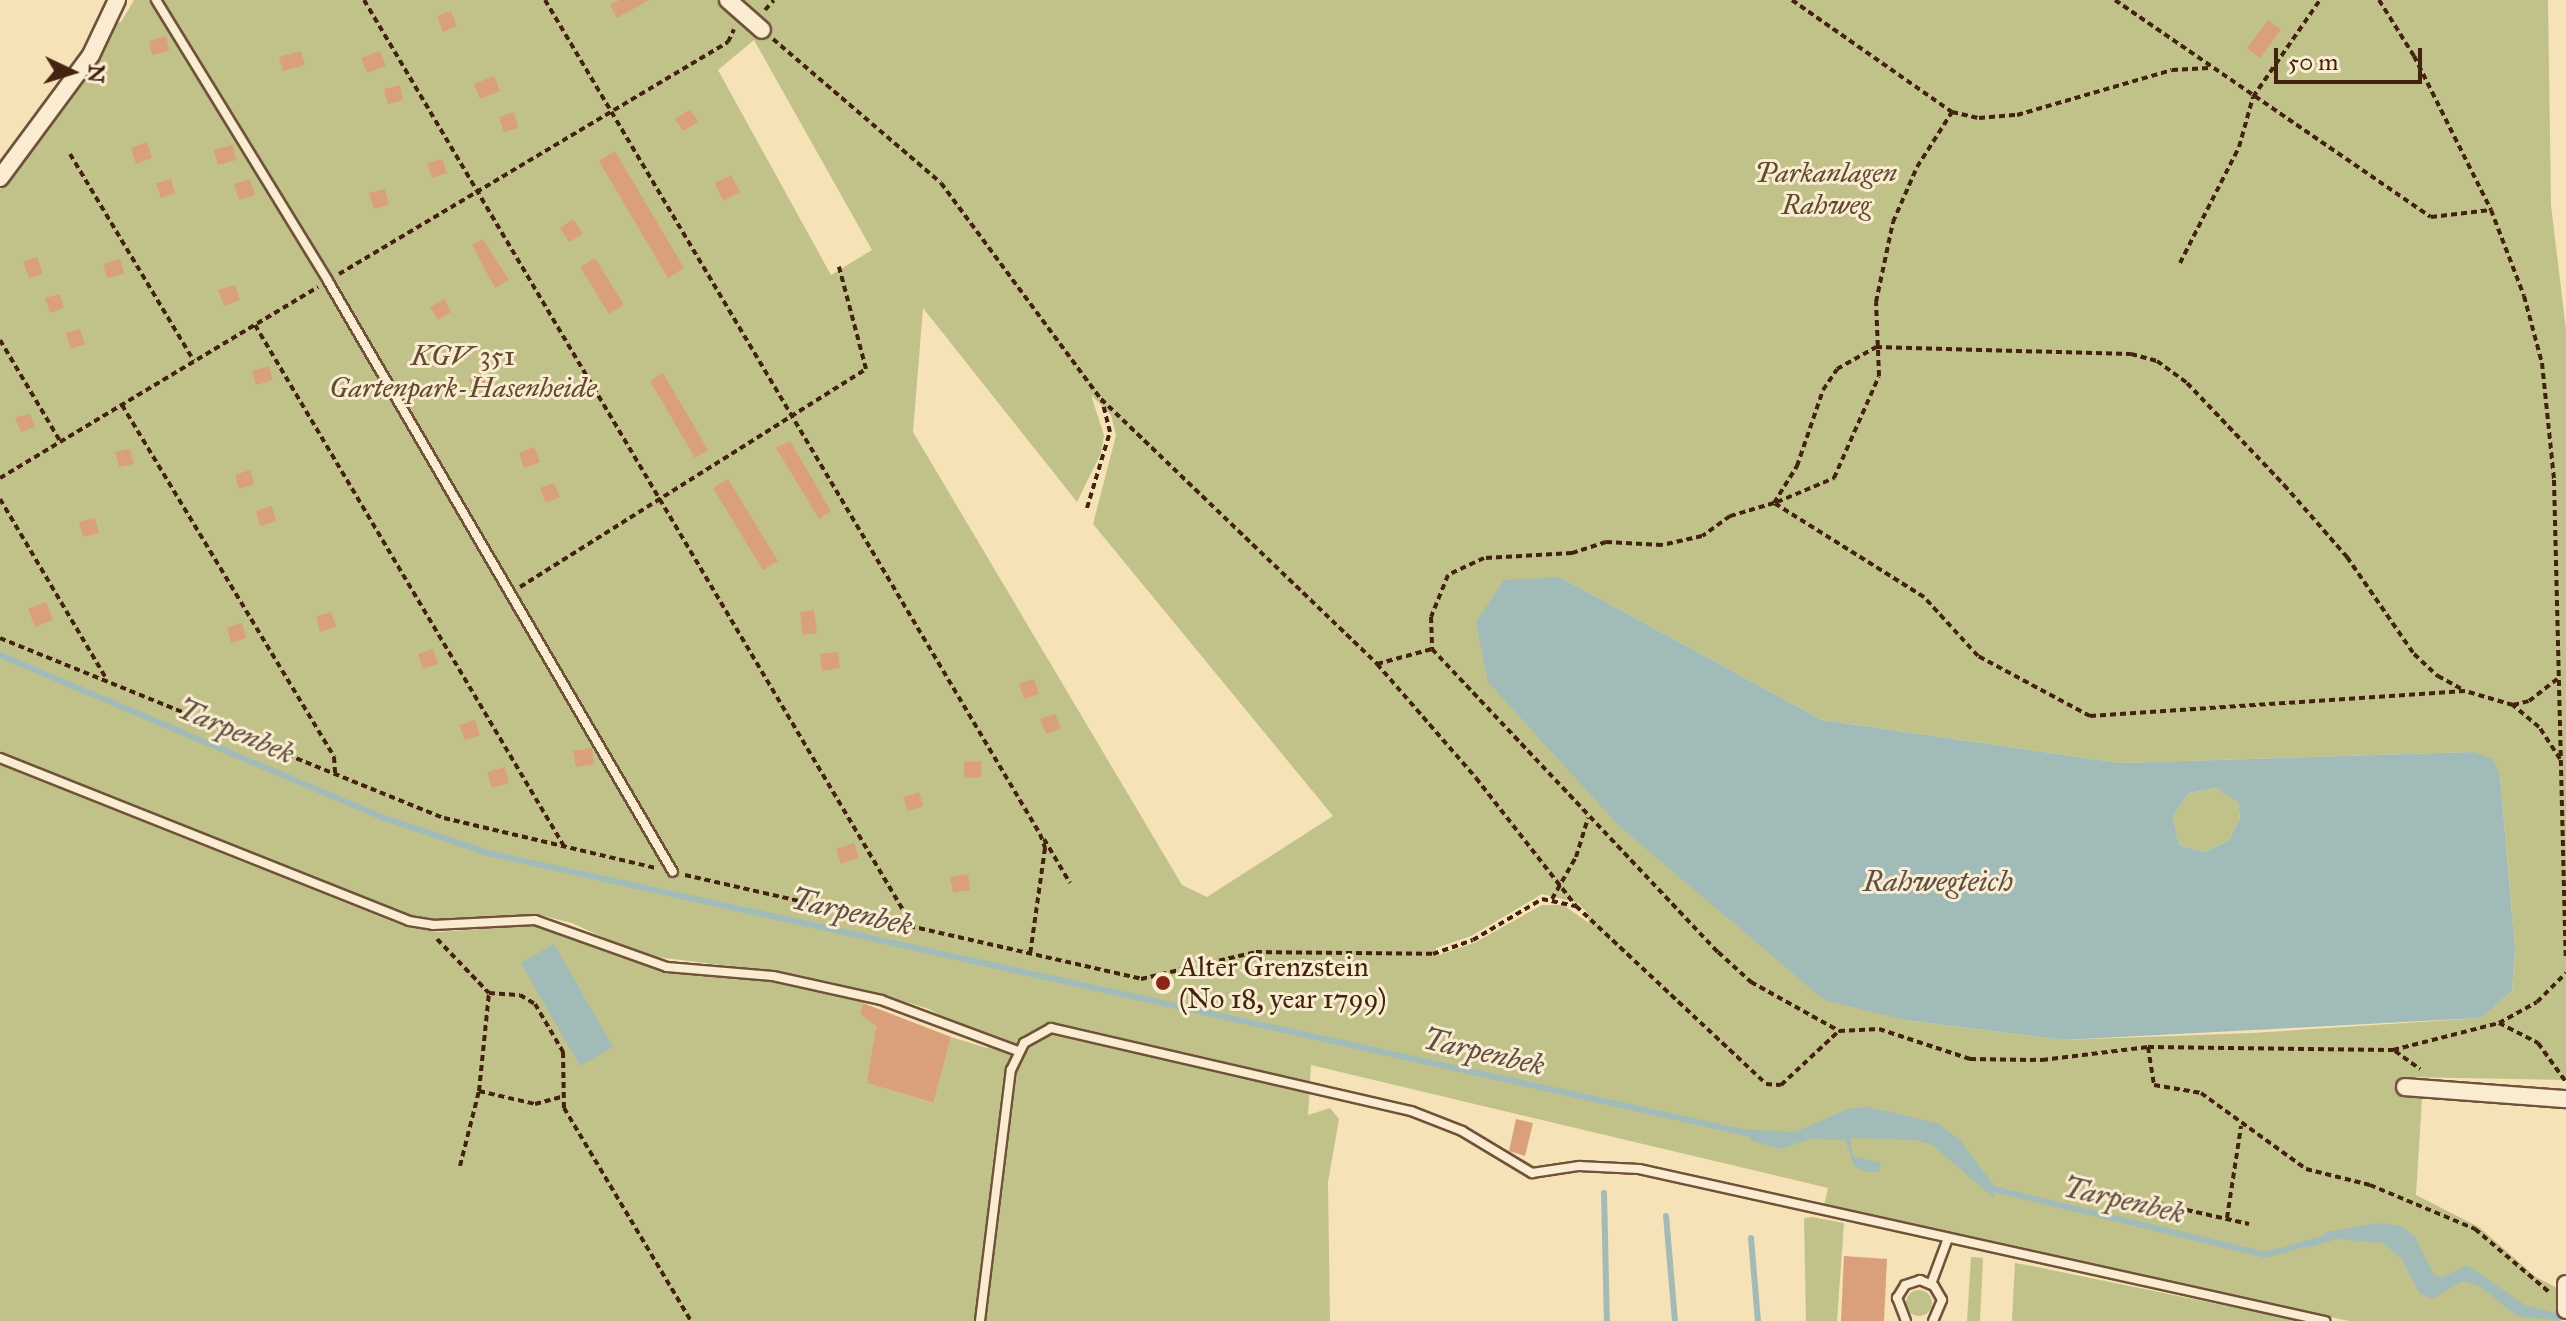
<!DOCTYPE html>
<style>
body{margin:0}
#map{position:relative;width:2566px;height:1321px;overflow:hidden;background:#f6e2b7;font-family:"IM FELL Great Primer",serif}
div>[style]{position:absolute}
.green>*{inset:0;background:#c1c28a}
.round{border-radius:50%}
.water>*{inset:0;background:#a1bbb9}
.stream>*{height:6px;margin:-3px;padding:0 3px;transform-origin:3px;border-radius:3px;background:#a1bbb9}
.building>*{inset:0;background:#daa07b}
.path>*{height:4px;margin-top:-2px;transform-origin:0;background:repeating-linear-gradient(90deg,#442210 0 6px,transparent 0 10px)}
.roads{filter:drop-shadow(2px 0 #70523a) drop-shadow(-2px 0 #70523a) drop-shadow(0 2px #70523a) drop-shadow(0 -2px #70523a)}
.lane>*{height:8px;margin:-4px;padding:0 4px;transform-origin:4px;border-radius:4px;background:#f9ecd0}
.street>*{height:16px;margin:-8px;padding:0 8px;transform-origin:8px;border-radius:8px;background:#f9ecd0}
.dots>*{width:22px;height:22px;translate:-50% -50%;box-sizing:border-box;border:4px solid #f9ecd0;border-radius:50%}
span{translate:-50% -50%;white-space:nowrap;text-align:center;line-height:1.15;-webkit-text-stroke:6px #f9ecd0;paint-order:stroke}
.park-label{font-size:28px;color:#634a2e;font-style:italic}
.poi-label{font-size:28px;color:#442210}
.left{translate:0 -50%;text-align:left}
.water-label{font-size:30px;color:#605043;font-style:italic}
.north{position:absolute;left:32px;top:32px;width:80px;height:80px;-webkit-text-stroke:6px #f9ecd0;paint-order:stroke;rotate:94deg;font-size:22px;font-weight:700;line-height:32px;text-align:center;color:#442210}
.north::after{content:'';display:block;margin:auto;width:28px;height:36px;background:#442210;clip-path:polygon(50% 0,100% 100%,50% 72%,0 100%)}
.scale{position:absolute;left:2274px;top:48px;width:148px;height:36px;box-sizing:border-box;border:4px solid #442210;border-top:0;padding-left:10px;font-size:24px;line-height:28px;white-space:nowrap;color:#442210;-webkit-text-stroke:6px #f9ecd0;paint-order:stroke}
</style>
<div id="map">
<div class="green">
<div style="clip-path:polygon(evenodd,134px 0,2548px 0,2551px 205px,2566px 330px,2566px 1080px,2400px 1077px,2398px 1095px,2422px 1098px,2416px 1195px,2479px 1227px,2536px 1277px,2561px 1290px,2561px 1321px,2349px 1321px,1824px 1206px,1828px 1188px,1311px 1065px,1308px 1115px,1330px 1108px,1339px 1119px,1328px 1182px,1330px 1321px,0 1321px,0 765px,406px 927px,440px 932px,535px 925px,569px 933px,606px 952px,667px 973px,772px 979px,864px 1000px,860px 1014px,876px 1025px,868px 1083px,932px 1103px,951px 1037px,987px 1048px,998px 1037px,964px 1030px,929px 1009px,883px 995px,775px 972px,641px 955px,572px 923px,536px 914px,432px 920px,411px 916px,0 752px,0 189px,96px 56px,111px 24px,121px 22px,134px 0,754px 40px,872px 250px,831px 275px,718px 70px,754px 40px,134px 0,923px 308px,1077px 502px,1101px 453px,1104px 435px,1091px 395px,1111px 415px,1116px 435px,1093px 524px,1333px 816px,1207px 897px,1182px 885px,913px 432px,923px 308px,134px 0,1560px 577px,1822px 720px,2121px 763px,2473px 752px,2500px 775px,2515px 949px,2512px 991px,2481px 1018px,2252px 1033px,2063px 1040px,1905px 1020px,1560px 577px,134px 0,1542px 894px,1578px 903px,1587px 912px,1589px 923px,1563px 905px,1542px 905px,1474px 943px,1436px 956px,1436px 948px,1471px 936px,1542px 894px)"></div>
<div style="clip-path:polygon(2216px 788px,2238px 801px,2240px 818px,2229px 840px,2205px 852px,2179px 845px,2173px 816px,2189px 793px)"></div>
<div style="clip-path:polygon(1812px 1217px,1844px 1223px,1837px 1321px,1806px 1321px,1804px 1218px)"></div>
<div style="clip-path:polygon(1971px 1257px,1983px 1258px,1980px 1321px,1967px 1321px)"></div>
<div style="clip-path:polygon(2015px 1263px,2032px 1266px,2300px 1321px,2012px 1321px)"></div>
<div class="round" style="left:1906px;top:1290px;width:26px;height:26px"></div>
</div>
<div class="water">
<div style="clip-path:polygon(evenodd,1560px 577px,1822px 720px,2121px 763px,2473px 752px,2493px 759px,2500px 775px,2515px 949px,2512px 991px,2481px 1018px,2063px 1040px,1905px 1020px,1824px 1000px,1618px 825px,1488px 682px,1476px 622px,1504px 580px,1560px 577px,2216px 788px,2238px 802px,2240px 818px,2229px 840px,2205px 852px,2179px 845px,2173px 816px,2189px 793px,2216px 788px)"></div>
<div style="clip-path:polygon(554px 944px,613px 1047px,580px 1066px,521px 963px)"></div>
<div style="clip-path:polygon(1868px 1107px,1937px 1123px,1959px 1139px,1993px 1184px,1994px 1198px,1932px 1145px,1916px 1140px,1850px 1138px,1853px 1156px,1881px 1163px,1879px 1172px,1867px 1172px,1854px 1166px,1845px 1140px,1810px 1139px,1780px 1149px,1752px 1141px,1742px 1129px,1795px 1132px,1848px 1109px)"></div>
<div style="clip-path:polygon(2379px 1223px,2401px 1226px,2415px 1237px,2434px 1275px,2443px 1277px,2467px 1265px,2525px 1305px,2561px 1314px,2561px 1321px,2517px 1316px,2479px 1286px,2463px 1281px,2432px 1299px,2419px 1293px,2402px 1259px,2383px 1243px,2336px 1239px,2305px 1249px,2327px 1232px)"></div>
</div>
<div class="stream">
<div style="left:0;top:655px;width:417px;rotate:23deg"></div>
<div style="left:384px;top:818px;width:110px;rotate:18.6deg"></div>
<div style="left:488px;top:853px;width:1294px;rotate:12.54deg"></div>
<div style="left:1989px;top:1188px;width:284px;rotate:13.6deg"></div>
<div style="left:2265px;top:1255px;width:59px;rotate:-15.7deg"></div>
<div style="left:1604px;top:1193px;width:128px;rotate:88.7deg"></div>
<div style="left:1666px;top:1216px;width:105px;rotate:85.1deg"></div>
<div style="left:1751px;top:1238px;width:83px;rotate:85.2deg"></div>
</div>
<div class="building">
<div style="clip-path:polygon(619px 0,649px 0,617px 18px,610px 5px)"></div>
<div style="clip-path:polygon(451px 11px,457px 26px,443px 32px,437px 16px)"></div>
<div style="clip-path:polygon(2268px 20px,2281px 30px,2260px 58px,2247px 48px)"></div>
<div style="clip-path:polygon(166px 36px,169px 51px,152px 55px,149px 41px)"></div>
<div style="clip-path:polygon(301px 51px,305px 65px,283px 71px,279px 57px)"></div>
<div style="clip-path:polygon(380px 51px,386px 66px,367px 73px,361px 58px)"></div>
<div style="clip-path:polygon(494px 76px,500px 91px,480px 99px,474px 84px)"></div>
<div style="clip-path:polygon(400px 85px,403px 100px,388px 104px,384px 89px)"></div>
<div style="clip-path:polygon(690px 109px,698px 122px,683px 131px,675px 119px)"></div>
<div style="clip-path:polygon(514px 112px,518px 128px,504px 132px,499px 117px)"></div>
<div style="clip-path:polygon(147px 142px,152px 158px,136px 164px,131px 148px)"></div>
<div style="clip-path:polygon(233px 145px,236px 160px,218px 165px,214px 150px)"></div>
<div style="clip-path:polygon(615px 151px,684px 268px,668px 278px,599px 161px)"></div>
<div style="clip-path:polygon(442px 159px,447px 173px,432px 178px,427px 163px)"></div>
<div style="clip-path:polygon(731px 175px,740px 192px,723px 201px,715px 183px)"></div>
<div style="clip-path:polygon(171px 179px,175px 193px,161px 198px,156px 183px)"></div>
<div style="clip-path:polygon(250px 179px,255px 195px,239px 200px,234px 184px)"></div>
<div style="clip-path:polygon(385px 189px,389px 205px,374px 209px,369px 193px)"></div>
<div style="clip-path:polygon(573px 219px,583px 234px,569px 242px,560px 228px)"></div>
<div style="clip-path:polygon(483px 239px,509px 280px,495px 288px,472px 245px)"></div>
<div style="clip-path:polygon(37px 257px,43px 274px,29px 278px,23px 262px)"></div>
<div style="clip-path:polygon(595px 258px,624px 305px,609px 314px,580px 267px)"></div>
<div style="clip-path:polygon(120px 259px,124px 274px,107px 278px,103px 264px)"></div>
<div style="clip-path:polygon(235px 285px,240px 300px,224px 306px,218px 290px)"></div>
<div style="clip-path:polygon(60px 294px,64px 308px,50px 313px,45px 298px)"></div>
<div style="clip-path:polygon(444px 299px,451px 312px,438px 320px,430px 307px)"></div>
<div style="clip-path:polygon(80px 329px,85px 344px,71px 349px,66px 333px)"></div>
<div style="clip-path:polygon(269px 366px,273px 380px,256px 385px,252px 371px)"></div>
<div style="clip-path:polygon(482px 372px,490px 385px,477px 393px,469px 380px)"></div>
<div style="clip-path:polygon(663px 373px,708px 450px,695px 458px,650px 381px)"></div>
<div style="clip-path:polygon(30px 414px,35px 427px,21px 432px,15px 417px)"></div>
<div style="clip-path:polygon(790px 441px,831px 511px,819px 519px,776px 448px)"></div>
<div style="clip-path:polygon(534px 447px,540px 462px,524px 468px,519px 453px)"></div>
<div style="clip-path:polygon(130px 449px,134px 464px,119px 467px,115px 452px)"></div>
<div style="clip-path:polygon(250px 470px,254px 484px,239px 489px,235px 475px)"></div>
<div style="clip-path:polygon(728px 479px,778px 561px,763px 570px,713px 488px)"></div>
<div style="clip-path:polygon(554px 483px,560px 497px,546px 503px,540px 488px)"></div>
<div style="clip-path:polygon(272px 506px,276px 521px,260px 526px,256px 511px)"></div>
<div style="clip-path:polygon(95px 518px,99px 533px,83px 537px,79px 522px)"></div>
<div style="clip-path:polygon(46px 602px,53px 620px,35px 627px,28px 609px)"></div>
<div style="clip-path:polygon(814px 610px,817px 633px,803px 635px,800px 612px)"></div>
<div style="clip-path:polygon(331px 612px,336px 627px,320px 632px,316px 616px)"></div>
<div style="clip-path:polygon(242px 623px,246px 638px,231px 643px,227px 628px)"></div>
<div style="clip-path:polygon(433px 649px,438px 664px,423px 669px,418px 654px)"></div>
<div style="clip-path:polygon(838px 652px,840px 668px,822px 671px,820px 654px)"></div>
<div style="clip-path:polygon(1034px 679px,1039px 694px,1024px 699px,1019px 683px)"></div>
<div style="clip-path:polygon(1055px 714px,1061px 728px,1046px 734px,1040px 719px)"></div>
<div style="clip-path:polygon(475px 720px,480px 735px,465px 740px,459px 725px)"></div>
<div style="clip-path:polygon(592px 748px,594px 764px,576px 767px,573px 751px)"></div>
<div style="clip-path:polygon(981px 761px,982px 777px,964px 778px,964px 762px)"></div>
<div style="clip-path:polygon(505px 767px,509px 783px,492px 788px,487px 772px)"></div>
<div style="clip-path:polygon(919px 792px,923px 806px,908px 811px,903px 797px)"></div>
<div style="clip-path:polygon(854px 843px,859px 858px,841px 864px,836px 849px)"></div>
<div style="clip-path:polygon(968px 874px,970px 890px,953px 893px,950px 877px)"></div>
<div style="clip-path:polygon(863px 1003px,951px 1037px,933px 1103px,867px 1083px,876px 1026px,860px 1014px)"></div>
<div style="clip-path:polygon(1516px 1119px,1533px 1123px,1525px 1156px,1509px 1151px)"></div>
<div style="clip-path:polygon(1844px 1256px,1887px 1259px,1884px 1321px,1841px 1321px)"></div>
</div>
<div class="path">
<div style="left:364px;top:0;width:1077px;rotate:59.36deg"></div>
<div style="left:545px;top:0;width:970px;rotate:59.31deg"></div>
<div style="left:1040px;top:834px;width:15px;rotate:70deg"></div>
<div style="left:1045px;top:848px;width:108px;rotate:98deg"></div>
<div style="left:1792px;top:0;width:195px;rotate:35deg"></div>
<div style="left:1952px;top:112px;width:28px;rotate:13deg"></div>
<div style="left:1979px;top:118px;width:38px;rotate:-5deg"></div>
<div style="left:2017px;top:115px;width:161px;rotate:-16.2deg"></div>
<div style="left:2172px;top:70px;width:37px;rotate:-3deg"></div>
<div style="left:2115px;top:0;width:383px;rotate:34.5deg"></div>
<div style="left:2431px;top:217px;width:60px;rotate:-6.7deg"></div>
<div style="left:2379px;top:0;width:66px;rotate:58deg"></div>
<div style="left:2414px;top:56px;width:172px;rotate:63.4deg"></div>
<div style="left:2491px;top:210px;width:92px;rotate:69deg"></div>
<div style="left:2524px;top:296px;width:69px;rotate:75deg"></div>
<div style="left:2542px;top:363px;width:118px;rotate:84.1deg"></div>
<div style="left:2554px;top:480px;width:479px;rotate:88.6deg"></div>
<div style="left:765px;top:10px;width:13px;rotate:-48deg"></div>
<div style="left:773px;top:39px;width:221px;rotate:40.6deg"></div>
<div style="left:941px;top:183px;width:269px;rotate:53.5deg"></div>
<div style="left:1101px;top:399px;width:383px;rotate:43.8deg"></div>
<div style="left:1377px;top:664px;width:57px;rotate:-15.3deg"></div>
<div style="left:70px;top:154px;width:241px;rotate:59.1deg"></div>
<div style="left:2180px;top:263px;width:130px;rotate:-63deg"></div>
<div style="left:2239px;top:147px;width:52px;rotate:-74.4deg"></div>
<div style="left:2253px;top:97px;width:118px;rotate:-55.4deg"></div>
<div style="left:339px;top:274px;width:453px;rotate:-30.8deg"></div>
<div style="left:728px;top:42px;width:14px;rotate:-65deg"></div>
<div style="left:255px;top:325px;width:608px;rotate:59.34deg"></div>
<div style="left:0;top:340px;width:117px;rotate:59.3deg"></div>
<div style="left:122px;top:405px;width:411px;rotate:58.9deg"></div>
<div style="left:334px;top:757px;width:16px;rotate:86deg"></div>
<div style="left:0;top:478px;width:371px;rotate:-31deg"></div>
<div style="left:0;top:499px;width:210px;rotate:59.4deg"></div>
<div style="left:1777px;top:502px;width:62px;rotate:-22.8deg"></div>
<div style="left:1834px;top:478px;width:111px;rotate:-66.2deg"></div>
<div style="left:1879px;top:376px;width:74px;rotate:-92.3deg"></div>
<div style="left:1876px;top:302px;width:82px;rotate:-78deg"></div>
<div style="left:1893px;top:222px;width:60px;rotate:-66.4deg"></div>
<div style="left:1917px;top:167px;width:65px;rotate:-57.5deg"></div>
<div style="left:1774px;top:503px;width:44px;rotate:-58.1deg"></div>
<div style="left:1797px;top:466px;width:80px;rotate:-71.1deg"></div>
<div style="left:1823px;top:390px;width:25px;rotate:-56deg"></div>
<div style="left:1837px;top:369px;width:45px;rotate:-29.4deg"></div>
<div style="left:1876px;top:347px;width:255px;rotate:1.6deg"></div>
<div style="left:2131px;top:354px;width:27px;rotate:15deg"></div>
<div style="left:2157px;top:361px;width:37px;rotate:36deg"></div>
<div style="left:2187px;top:383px;width:141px;rotate:46.4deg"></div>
<div style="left:2284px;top:485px;width:96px;rotate:48.8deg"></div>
<div style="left:2347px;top:557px;width:118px;rotate:55.4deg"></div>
<div style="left:2414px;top:654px;width:33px;rotate:43deg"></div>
<div style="left:2438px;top:676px;width:29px;rotate:29deg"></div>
<div style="left:1087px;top:508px;width:79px;rotate:-73.2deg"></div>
<div style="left:1110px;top:432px;width:32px;rotate:-104deg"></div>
<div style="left:520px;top:587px;width:409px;rotate:-32.2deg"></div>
<div style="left:866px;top:369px;width:106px;rotate:-104.8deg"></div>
<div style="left:0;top:638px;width:479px;rotate:22.1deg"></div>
<div style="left:444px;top:818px;width:218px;rotate:13.3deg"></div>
<div style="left:1377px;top:664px;width:151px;rotate:49deg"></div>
<div style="left:1476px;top:778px;width:162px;rotate:52deg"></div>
<div style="left:1576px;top:906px;width:260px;rotate:43.1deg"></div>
<div style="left:1766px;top:1084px;width:15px;rotate:4deg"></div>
<div style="left:1781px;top:1085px;width:79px;rotate:-43deg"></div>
<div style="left:2513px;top:705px;width:16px;rotate:-14deg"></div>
<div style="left:2529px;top:701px;width:37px;rotate:-38deg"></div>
<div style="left:2560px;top:759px;width:38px;rotate:-123deg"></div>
<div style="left:2539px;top:727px;width:34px;rotate:-140deg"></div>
<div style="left:2513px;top:705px;width:50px;rotate:-163.7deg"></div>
<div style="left:2465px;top:691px;width:376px;rotate:176.2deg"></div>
<div style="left:2090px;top:716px;width:127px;rotate:-151.8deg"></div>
<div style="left:1978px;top:656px;width:80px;rotate:-132.5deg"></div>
<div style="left:1924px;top:597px;width:177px;rotate:-147.9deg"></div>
<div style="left:1774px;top:503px;width:46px;rotate:163.5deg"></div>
<div style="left:1730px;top:516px;width:34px;rotate:144deg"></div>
<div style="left:1702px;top:536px;width:41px;rotate:167.3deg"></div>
<div style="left:1662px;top:545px;width:56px;rotate:-176.9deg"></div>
<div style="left:1606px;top:542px;width:36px;rotate:162deg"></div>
<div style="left:1572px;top:553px;width:88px;rotate:176.7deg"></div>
<div style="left:1484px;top:558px;width:40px;rotate:155deg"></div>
<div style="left:1448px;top:575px;width:45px;rotate:112deg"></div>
<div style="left:1431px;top:617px;width:32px;rotate:88deg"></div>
<div style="left:1432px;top:649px;width:417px;rotate:46.7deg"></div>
<div style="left:1718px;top:952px;width:45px;rotate:42.3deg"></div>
<div style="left:1751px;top:982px;width:101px;rotate:29.1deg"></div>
<div style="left:1839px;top:1031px;width:40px;rotate:-2.9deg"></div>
<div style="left:1879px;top:1029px;width:96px;rotate:18.2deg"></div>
<div style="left:1970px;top:1059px;width:72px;rotate:0.8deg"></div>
<div style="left:2042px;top:1060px;width:107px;rotate:-7deg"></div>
<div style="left:2148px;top:1047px;width:245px;rotate:0.7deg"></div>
<div style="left:2393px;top:1050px;width:109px;rotate:-14.3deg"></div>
<div style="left:2499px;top:1023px;width:43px;rotate:-28.9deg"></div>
<div style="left:2537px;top:1002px;width:41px;rotate:-45deg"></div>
<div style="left:1044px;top:839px;width:51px;rotate:59.4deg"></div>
<div style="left:685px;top:875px;width:468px;rotate:12.8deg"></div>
<div style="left:1141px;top:979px;width:118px;rotate:-13.2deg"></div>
<div style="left:1256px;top:952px;width:177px;rotate:0.6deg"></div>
<div style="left:1433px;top:954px;width:42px;rotate:-19.3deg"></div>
<div style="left:1473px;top:940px;width:80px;rotate:-30.7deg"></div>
<div style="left:1542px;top:899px;width:35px;rotate:12deg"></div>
<div style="left:1552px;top:899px;width:48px;rotate:-60.3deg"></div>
<div style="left:1576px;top:857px;width:41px;rotate:-72.9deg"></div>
<div style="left:437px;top:939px;width:75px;rotate:46.1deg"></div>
<div style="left:489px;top:993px;width:31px;rotate:4deg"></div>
<div style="left:520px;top:995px;width:17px;rotate:31deg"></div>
<div style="left:535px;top:1004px;width:56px;rotate:59.7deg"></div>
<div style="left:563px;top:1052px;width:56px;rotate:89deg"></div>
<div style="left:564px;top:1108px;width:248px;rotate:59.2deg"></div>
<div style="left:2499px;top:1023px;width:44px;rotate:27.1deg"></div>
<div style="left:2538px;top:1043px;width:48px;rotate:54.3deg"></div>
<div style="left:2148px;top:1047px;width:38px;rotate:81deg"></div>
<div style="left:2154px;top:1085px;width:48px;rotate:9.7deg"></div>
<div style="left:2201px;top:1093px;width:130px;rotate:35.9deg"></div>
<div style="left:2306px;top:1169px;width:66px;rotate:14deg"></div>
<div style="left:2370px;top:1185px;width:114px;rotate:22.7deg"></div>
<div style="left:2475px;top:1229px;width:97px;rotate:40.4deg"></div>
<div style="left:2395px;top:1051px;width:31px;rotate:36deg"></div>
<div style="left:479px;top:1091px;width:57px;rotate:13.1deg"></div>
<div style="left:535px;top:1104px;width:27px;rotate:-15deg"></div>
<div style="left:460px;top:1166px;width:77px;rotate:-75.8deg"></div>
<div style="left:479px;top:1091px;width:99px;rotate:-84.2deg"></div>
<div style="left:2089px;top:1188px;width:164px;rotate:12.7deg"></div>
<div style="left:2227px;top:1218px;width:93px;rotate:-81.3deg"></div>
</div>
<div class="roads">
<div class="lane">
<div style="left:156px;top:0;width:329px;rotate:58.5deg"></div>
<div style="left:328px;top:281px;width:684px;rotate:59.73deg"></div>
<div style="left:0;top:758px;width:440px;rotate:21.7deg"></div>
<div style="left:409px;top:921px;width:24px;rotate:9deg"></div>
<div style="left:433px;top:925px;width:102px;rotate:-2.8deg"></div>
<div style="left:535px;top:920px;width:140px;rotate:19.6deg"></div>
<div style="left:667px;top:967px;width:106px;rotate:4.9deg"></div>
<div style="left:773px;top:976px;width:111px;rotate:12.5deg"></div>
<div style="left:881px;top:1000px;width:146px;rotate:20.4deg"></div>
<div style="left:1931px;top:1284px;width:46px;rotate:-69.6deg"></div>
<div style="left:980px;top:1321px;width:253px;rotate:-83deg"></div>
<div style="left:1011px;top:1070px;width:30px;rotate:-64deg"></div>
<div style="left:1024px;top:1043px;width:31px;rotate:-29deg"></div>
<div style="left:1051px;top:1028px;width:369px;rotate:13deg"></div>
<div style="left:1411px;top:1111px;width:55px;rotate:21.4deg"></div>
<div style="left:1462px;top:1131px;width:82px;rotate:31deg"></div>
<div style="left:1532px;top:1173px;width:48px;rotate:-8.5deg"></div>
<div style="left:1579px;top:1166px;width:60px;rotate:2.9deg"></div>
<div style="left:1639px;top:1169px;width:703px;rotate:12.49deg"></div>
<div style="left:1906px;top:1321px;width:25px;rotate:-111deg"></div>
<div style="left:1897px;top:1298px;width:15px;rotate:-58deg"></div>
<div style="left:1905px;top:1285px;width:16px;rotate:-18deg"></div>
<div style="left:1920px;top:1280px;width:15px;rotate:23deg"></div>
<div style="left:1934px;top:1286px;width:16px;rotate:60deg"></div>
<div style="left:1942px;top:1300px;width:23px;rotate:113deg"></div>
</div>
<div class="street">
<div style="left:728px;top:0;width:45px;rotate:41.4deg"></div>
<div style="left:0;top:178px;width:153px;rotate:-53.5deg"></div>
<div style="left:91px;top:55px;width:61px;rotate:-64.7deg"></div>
<div style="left:2405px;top:1087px;width:161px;rotate:4.3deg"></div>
<div style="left:2566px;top:1284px;width:26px;rotate:90deg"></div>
</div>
</div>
<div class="dots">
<div style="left:1163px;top:983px;background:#8f2418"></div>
</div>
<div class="park-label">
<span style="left:1826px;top:189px">Parkanlagen<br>Rahweg</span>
<span style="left:463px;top:372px">KGV 351<br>Gartenpark-Hasenheide</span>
</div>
<div class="poi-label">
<span class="left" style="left:1179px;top:983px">Alter Grenzstein<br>(No 18, year 1799)</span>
</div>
<div class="water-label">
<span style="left:236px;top:731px;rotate:23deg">Tarpenbek</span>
<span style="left:1938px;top:881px">Rahwegteich</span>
<span style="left:852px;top:912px;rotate:13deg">Tarpenbek</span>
<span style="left:1484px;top:1052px;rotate:13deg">Tarpenbek</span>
<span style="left:2124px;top:1200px;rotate:13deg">Tarpenbek</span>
</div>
<div class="north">N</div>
<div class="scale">50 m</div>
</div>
